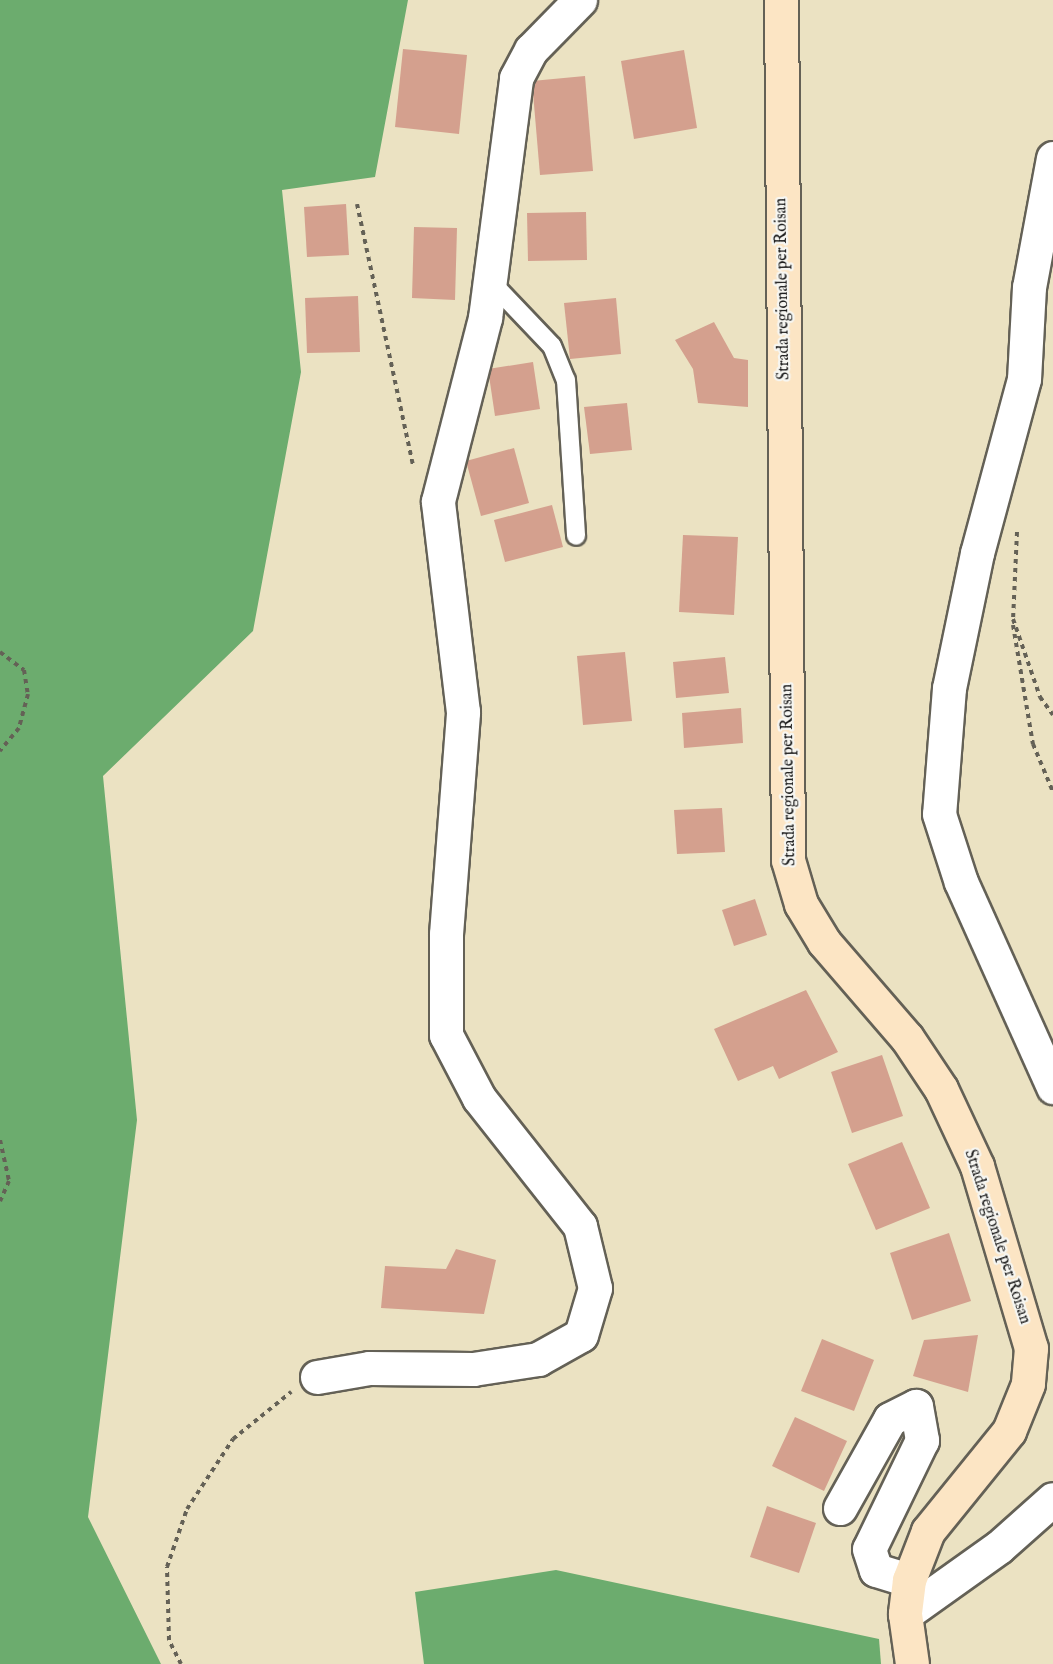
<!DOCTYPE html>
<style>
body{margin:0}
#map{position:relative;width:1053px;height:1664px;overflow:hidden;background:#ebe2c2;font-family:"IM FELL English",serif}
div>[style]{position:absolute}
.forest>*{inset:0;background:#6cac6e}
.building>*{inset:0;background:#d4a08e}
.path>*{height:4px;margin-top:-2px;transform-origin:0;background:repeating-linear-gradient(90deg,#646156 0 4.5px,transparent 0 9px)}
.roads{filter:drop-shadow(2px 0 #646156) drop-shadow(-2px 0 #646156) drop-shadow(0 2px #646156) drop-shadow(0 -2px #646156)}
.service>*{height:18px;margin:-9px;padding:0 9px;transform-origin:9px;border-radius:9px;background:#fff}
.minor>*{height:33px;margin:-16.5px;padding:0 16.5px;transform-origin:16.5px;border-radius:16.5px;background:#fff}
.secondary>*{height:33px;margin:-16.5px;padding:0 16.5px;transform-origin:16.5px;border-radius:16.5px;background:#fce5c4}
span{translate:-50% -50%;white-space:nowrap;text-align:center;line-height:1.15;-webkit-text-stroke:4.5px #f6f6f2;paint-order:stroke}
.street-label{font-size:16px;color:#1c1c1c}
</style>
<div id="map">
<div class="forest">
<div style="clip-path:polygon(0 0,408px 0,375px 177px,282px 190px,301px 372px,253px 631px,103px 776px,137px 1120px,88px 1517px,161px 1664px,0 1664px)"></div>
<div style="clip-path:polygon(556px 1570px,879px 1639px,881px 1664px,424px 1664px,415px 1592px)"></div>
</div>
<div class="building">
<div style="clip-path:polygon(403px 49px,467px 55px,459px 134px,395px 127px)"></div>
<div style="clip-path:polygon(684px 50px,697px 128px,634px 139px,621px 61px)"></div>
<div style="clip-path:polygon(585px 76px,593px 171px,540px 175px,532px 81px)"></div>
<div style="clip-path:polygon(346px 204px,349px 255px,307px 257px,304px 207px)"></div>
<div style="clip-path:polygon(586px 212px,587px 260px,528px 261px,527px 213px)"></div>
<div style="clip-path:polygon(414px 227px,457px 228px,455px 300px,412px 298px)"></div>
<div style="clip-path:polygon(358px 296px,360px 352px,307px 353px,305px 298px)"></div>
<div style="clip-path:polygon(616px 298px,621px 354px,570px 359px,564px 303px)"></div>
<div style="clip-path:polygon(714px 322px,734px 358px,748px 360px,748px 407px,698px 403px,693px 369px,675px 340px)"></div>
<div style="clip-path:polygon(533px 362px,540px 409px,495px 416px,488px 369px)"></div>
<div style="clip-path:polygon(627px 403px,632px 450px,590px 454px,584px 407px)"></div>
<div style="clip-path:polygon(514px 448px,529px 503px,481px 516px,466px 461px)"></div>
<div style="clip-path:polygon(552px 505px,563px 547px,505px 562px,494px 520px)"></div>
<div style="clip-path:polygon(683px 535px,738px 537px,734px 615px,679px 612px)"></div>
<div style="clip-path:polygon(625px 652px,632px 721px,583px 725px,577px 656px)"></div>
<div style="clip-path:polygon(725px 657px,729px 693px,676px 698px,673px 662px)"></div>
<div style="clip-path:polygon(741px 708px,743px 743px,684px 748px,682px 713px)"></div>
<div style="clip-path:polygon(722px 808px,725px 852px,677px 854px,674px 810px)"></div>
<div style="clip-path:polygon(755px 899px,767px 935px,734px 946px,722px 910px)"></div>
<div style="clip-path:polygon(806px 990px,838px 1052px,779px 1079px,773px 1066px,738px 1081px,714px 1029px)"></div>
<div style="clip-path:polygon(882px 1055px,903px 1116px,852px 1133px,831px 1072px)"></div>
<div style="clip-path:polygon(902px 1142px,930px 1208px,876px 1230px,848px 1164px)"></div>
<div style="clip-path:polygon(949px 1233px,971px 1301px,912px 1320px,890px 1253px)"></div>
<div style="clip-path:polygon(456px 1249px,496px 1260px,484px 1314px,381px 1308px,385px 1266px,446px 1269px)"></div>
<div style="clip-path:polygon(978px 1335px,968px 1392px,913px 1376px,924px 1340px)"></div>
<div style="clip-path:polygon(822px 1339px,874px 1360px,854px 1411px,801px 1391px)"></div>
<div style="clip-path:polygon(795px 1417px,847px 1441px,824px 1491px,772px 1466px)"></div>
<div style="clip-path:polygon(767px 1506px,816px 1523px,799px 1573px,750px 1557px)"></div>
</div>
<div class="path">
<div style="left:357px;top:204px;width:267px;rotate:77.9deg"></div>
<div style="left:1017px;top:532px;width:87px;rotate:92.6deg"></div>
<div style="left:1013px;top:619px;width:83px;rotate:70.9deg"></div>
<div style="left:1040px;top:697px;width:22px;rotate:54deg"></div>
<div style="left:1013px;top:625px;width:121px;rotate:80.5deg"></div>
<div style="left:1033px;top:744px;width:52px;rotate:67.4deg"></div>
<div style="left:0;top:652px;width:30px;rotate:37deg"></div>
<div style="left:24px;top:670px;width:24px;rotate:81deg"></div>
<div style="left:28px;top:694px;width:35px;rotate:105deg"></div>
<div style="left:19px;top:728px;width:30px;rotate:130deg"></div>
<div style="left:0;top:1140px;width:42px;rotate:77.6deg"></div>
<div style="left:9px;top:1181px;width:22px;rotate:114deg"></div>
<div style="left:181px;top:1664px;width:27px;rotate:-117deg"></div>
<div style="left:169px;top:1640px;width:73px;rotate:-91.6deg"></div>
<div style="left:167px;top:1567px;width:61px;rotate:-71deg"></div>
<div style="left:187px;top:1509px;width:84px;rotate:-56.7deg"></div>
<div style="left:233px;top:1439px;width:75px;rotate:-39deg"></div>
</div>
<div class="roads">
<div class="service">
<div style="left:491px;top:282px;width:88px;rotate:46.4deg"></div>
<div style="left:552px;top:346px;width:37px;rotate:68deg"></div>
<div style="left:566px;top:380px;width:156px;rotate:86.3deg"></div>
</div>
<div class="minor">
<div style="left:1053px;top:158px;width:131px;rotate:100.5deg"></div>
<div style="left:1029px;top:287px;width:92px;rotate:93.1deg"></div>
<div style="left:1024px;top:379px;width:180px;rotate:105.1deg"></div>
<div style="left:977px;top:553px;width:138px;rotate:101.7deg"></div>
<div style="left:949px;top:688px;width:126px;rotate:94.5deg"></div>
<div style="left:939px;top:814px;width:71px;rotate:72.1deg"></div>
<div style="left:961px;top:882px;width:225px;rotate:65.8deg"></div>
<div style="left:317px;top:1377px;width:53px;rotate:-9.8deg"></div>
<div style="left:369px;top:1368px;width:104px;rotate:0.6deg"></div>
<div style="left:473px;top:1369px;width:66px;rotate:-8.7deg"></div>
<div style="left:538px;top:1359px;width:49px;rotate:-29.2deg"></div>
<div style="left:581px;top:1335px;width:49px;rotate:-73.4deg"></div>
<div style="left:595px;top:1288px;width:64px;rotate:-103.6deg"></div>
<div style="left:580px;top:1226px;width:163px;rotate:-128.3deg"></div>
<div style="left:479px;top:1098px;width:71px;rotate:-117.6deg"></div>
<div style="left:446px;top:1035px;width:101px;rotate:-90deg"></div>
<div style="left:446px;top:934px;width:223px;rotate:-85.6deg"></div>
<div style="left:463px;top:712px;width:212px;rotate:-96.8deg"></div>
<div style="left:438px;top:501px;width:189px;rotate:-75.6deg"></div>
<div style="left:485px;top:318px;width:242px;rotate:-82.6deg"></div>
<div style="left:516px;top:78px;width:32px;rotate:-62deg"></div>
<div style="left:531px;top:50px;width:70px;rotate:-45.6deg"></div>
<div style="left:840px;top:1508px;width:102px;rotate:-60.7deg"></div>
<div style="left:890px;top:1419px;width:29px;rotate:-27deg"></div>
<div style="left:916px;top:1406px;width:35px;rotate:80deg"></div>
<div style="left:922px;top:1440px;width:121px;rotate:115.9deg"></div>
<div style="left:869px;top:1549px;width:22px;rotate:72deg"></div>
<div style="left:876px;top:1570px;width:34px;rotate:17deg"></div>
<div style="left:905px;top:1614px;width:115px;rotate:-35.5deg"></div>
<div style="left:999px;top:1547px;width:72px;rotate:-41.6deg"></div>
</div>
<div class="secondary">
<div style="left:781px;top:0;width:860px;rotate:89.53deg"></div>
<div style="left:788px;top:860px;width:46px;rotate:73.5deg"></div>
<div style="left:801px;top:904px;width:44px;rotate:58.8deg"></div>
<div style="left:824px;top:942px;width:127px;rotate:49.2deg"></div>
<div style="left:907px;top:1038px;width:61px;rotate:56.3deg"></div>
<div style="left:941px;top:1089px;width:85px;rotate:64.9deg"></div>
<div style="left:977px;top:1166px;width:190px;rotate:73.5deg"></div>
<div style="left:1031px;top:1348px;width:36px;rotate:95deg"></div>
<div style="left:1028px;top:1384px;width:51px;rotate:112deg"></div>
<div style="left:1009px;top:1431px;width:129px;rotate:129deg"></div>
<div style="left:928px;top:1531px;width:53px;rotate:111.2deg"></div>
<div style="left:909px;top:1580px;width:34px;rotate:97deg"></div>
<div style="left:905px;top:1614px;width:50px;rotate:82deg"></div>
</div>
</div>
<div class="street-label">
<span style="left:783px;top:289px;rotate:-91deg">Strada regionale per Roisan</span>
<span style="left:789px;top:775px;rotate:-91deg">Strada regionale per Roisan</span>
<span style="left:997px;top:1237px;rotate:72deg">Strada regionale per Roisan</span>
</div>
</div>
